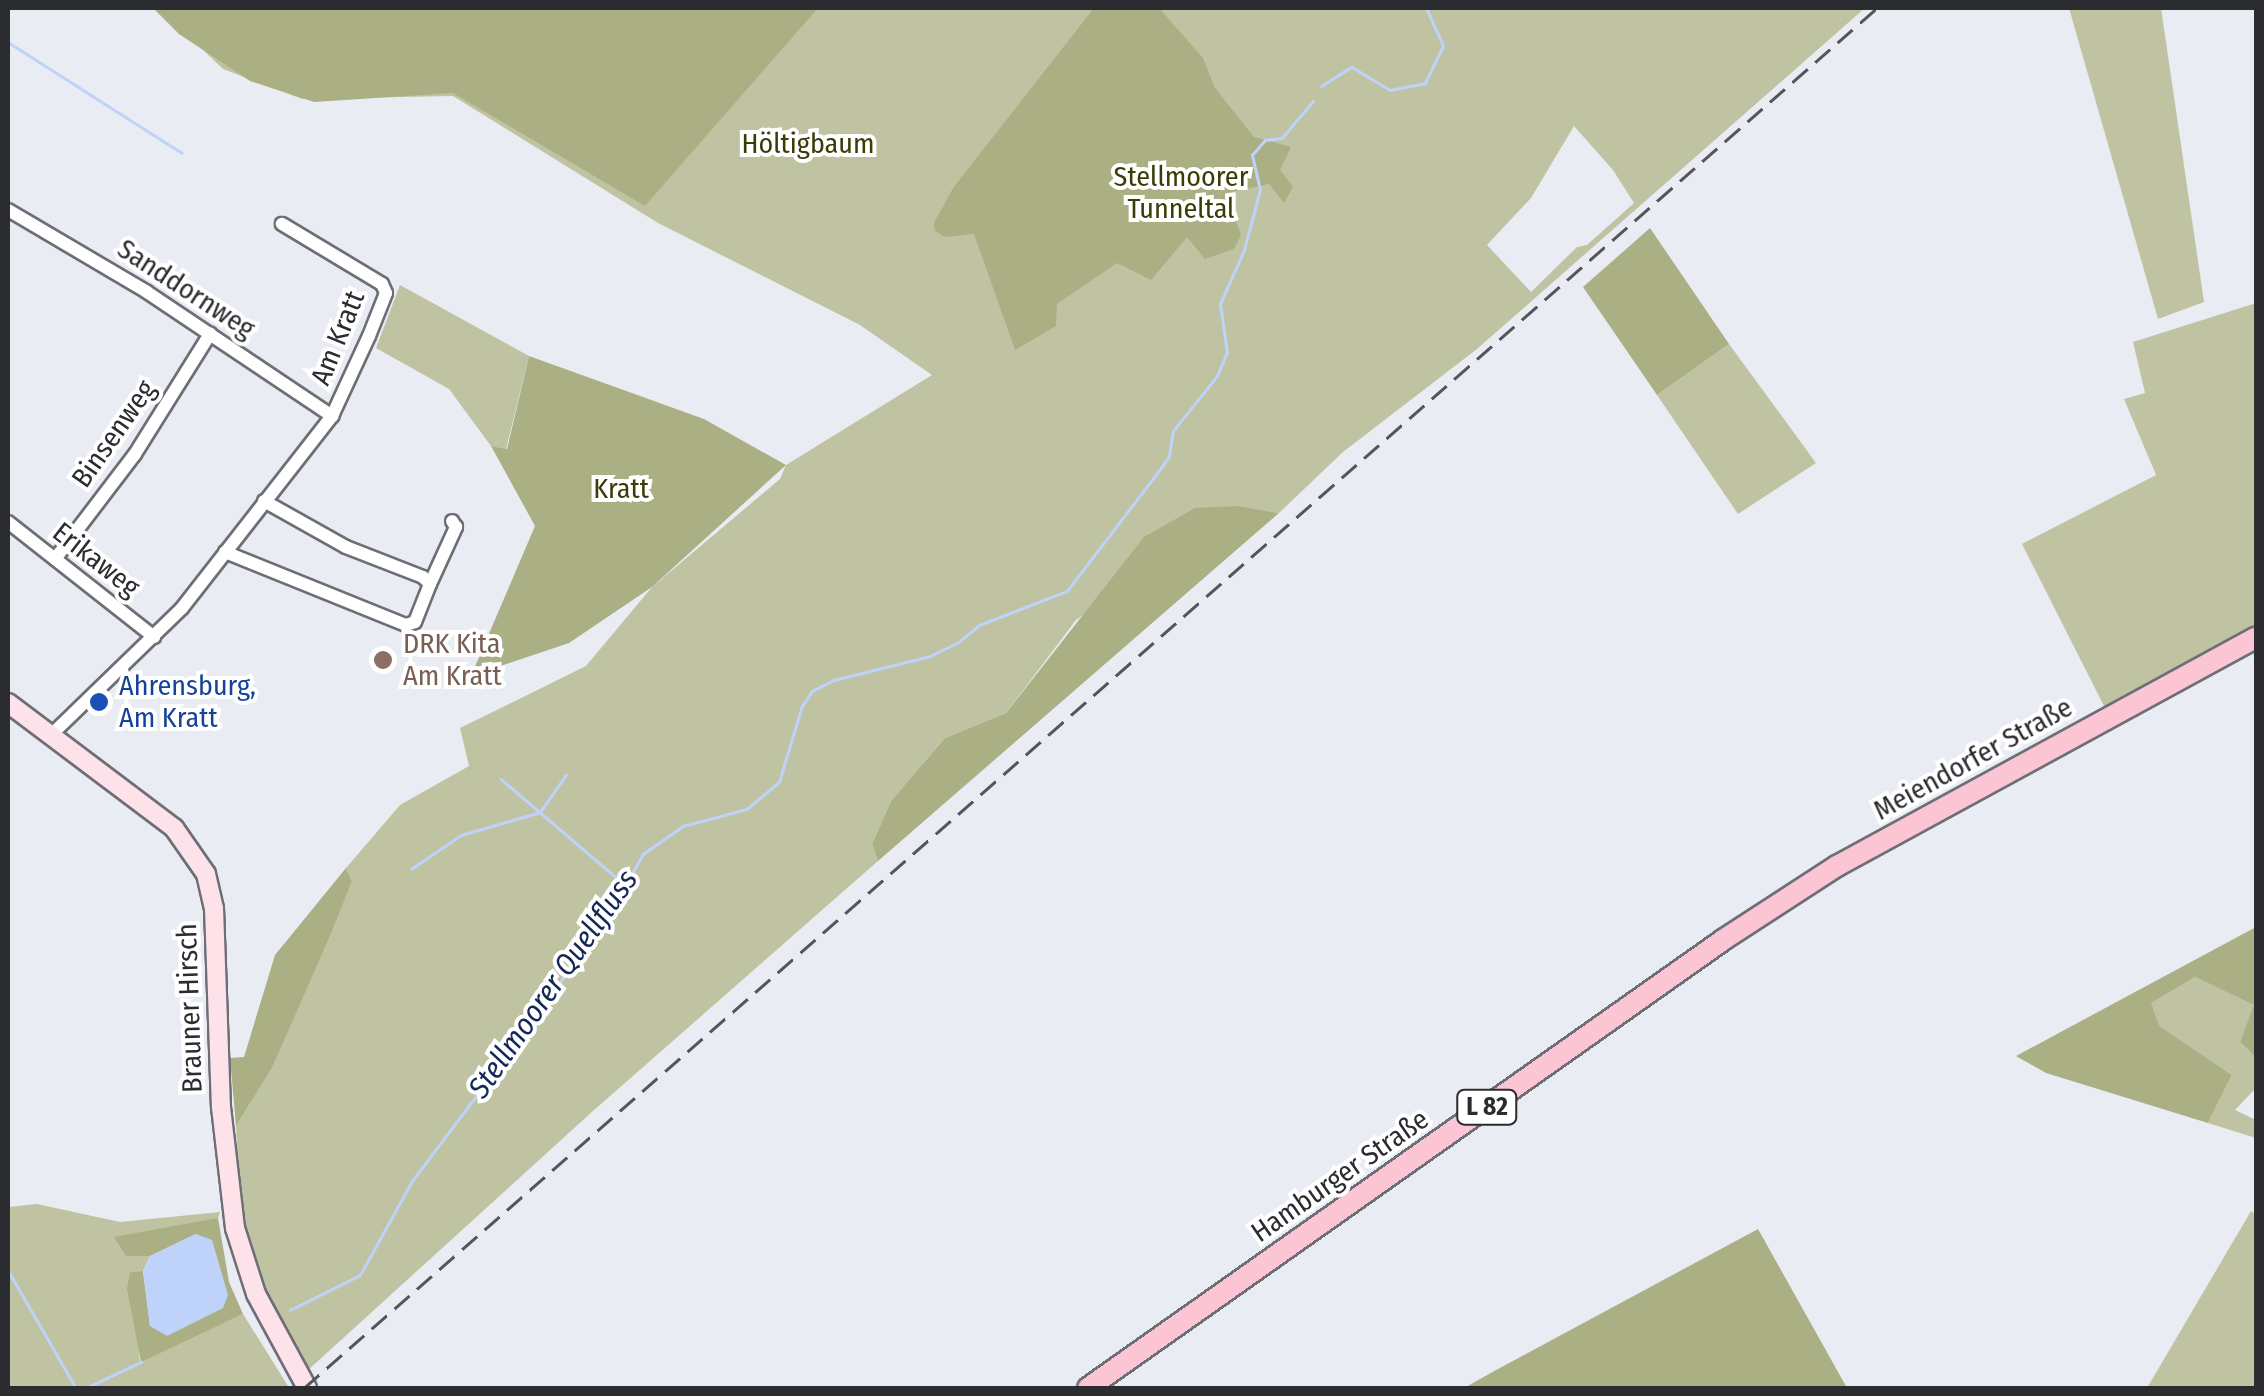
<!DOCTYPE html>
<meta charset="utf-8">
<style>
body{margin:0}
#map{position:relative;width:2264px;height:1396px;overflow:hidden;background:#eaecf4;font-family:"Fira Sans Condensed",sans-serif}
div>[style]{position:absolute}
.green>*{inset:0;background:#c0c3a2}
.forest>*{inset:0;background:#abaf84}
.water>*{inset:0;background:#bfd3fa}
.stream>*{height:2.5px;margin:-1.25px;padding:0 1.25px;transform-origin:1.25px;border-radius:1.25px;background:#bfd3fa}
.roads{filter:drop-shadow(2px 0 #6d6e76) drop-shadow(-2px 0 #6d6e76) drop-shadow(0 2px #6d6e76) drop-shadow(0 -2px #6d6e76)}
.street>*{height:12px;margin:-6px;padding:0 6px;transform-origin:6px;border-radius:6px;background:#fff}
.secondary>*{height:18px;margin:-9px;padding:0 9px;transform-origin:9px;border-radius:9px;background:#fee2ea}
.primary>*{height:20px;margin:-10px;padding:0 10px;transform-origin:10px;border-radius:10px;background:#fcc5d4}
.rail>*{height:2.5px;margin-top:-1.25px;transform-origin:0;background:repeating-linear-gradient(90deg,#54555a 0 20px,transparent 0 30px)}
.dots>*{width:28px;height:28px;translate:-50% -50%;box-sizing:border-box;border:5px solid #fff;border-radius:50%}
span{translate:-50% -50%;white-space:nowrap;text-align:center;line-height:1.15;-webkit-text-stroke:8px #fff;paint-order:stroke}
.shield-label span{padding:2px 8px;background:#fff;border:2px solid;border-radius:8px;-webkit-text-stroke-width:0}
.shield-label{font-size:25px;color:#2b2c2f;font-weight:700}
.park-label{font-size:28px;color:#3a3b05}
.street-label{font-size:28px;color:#2b2c2f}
.education-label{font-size:28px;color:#785e54}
.left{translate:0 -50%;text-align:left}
.transit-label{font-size:28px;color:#164399}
.water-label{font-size:30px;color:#132857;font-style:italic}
.frame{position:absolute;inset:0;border:10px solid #2b2c2f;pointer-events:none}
</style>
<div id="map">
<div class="green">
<div style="clip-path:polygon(evenodd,159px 8px,1865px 8px,1477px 349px,1343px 452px,1279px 513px,1239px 506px,1076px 620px,1006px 713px,945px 738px,891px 801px,872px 844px,878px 861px,593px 1111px,307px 1371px,254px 1264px,239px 1198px,236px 1126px,272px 1068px,352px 881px,346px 868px,400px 805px,469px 766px,460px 728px,586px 666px,652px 587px,780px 479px,786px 465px,932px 375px,860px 325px,658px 223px,453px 96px,302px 99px,223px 69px,159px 8px,1574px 126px,1613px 170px,1634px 203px,1587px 245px,1577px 247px,1531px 292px,1487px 245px,1531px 198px,1574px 126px)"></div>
<div style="clip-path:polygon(2069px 8px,2161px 8px,2204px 302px,2158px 319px)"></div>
<div style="clip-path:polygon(400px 285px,529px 356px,506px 449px,491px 446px,449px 389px,376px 348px)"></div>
<div style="clip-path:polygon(2256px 303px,2256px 626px,2105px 708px,2022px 544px,2156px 475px,2124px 399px,2145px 393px,2133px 342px)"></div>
<div style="clip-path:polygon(1729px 344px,1816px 463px,1738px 514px,1657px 395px)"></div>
<div style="clip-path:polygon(2195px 977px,2255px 1005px,2240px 1042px,2256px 1058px,2256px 1088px,2235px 1110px,2256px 1120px,2256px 1138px,2208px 1123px,2232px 1075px,2158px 1026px,2150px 1003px)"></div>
<div style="clip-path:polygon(37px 1204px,120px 1222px,220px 1212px,218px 1218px,160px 1231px,126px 1256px,150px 1256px,143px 1271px,130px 1272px,140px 1361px,243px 1314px,288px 1386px,8px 1388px,8px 1207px)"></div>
<div style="clip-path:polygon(2251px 1211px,2256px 1215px,2256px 1388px,2147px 1388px)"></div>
</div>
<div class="forest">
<div style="clip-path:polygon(153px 8px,818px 8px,645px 206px,453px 93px,314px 102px,250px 81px,179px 34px)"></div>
<div style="clip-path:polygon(1094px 8px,1159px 8px,1203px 58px,1215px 88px,1254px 137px,1291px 147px,1280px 170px,1293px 187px,1284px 203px,1269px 184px,1226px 193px,1241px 235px,1234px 249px,1205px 259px,1187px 237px,1151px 280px,1117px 263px,1057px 304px,1056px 326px,1015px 350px,974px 234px,945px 237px,935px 231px,934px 223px,953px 188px)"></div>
<div style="clip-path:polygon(1650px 228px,1729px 344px,1657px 395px,1583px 287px)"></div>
<div style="clip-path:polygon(529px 356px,704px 419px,786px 465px,652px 587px,569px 643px,471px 676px,535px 526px,491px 446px,507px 449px)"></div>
<div style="clip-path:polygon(1239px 506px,1279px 513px,878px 861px,872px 844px,891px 801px,945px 738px,1006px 713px,1144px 537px,1195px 508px)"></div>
<div style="clip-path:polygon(346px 868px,352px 881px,329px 938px,272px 1068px,236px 1126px,230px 1058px,244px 1057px,275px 955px)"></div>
<div style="clip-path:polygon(2256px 927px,2256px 1058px,2240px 1042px,2254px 1005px,2195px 977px,2151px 1003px,2159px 1026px,2232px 1075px,2208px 1123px,2046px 1073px,2016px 1056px)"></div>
<div style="clip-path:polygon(218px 1218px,229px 1282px,243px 1314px,141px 1362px,127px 1289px,130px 1272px,143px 1271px,150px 1326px,196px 1234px,150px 1256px,126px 1256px,114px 1237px)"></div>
<div style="clip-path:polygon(1758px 1229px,1847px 1388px,1464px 1388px,1498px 1369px)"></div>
</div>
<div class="water">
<div style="clip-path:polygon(196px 1234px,212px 1240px,228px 1295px,223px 1308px,167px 1336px,150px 1326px,143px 1271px,150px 1256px)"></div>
</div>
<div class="stream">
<div style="left:8px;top:42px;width:206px;rotate:32.5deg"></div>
<div style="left:1321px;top:86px;width:36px;rotate:-32deg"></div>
<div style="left:1352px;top:67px;width:44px;rotate:31.2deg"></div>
<div style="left:1390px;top:90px;width:36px;rotate:-11deg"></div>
<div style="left:1425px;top:83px;width:41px;rotate:-64.1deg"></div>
<div style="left:1443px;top:46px;width:42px;rotate:-114.1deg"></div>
<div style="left:501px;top:779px;width:163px;rotate:40.5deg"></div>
<div style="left:411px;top:869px;width:60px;rotate:-34.2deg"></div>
<div style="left:461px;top:835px;width:82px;rotate:-16.2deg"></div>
<div style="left:540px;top:812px;width:45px;rotate:-54.9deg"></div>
<div style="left:8px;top:1270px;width:136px;rotate:60deg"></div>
<div style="left:290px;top:1310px;width:78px;rotate:-26.6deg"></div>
<div style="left:360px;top:1275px;width:107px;rotate:-61deg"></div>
<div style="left:412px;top:1181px;width:208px;rotate:-53deg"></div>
<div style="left:537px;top:1015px;width:132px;rotate:-54.9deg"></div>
<div style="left:613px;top:907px;width:61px;rotate:-60.5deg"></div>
<div style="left:643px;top:854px;width:49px;rotate:-35deg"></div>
<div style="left:683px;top:826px;width:66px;rotate:-14.9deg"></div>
<div style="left:747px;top:809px;width:42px;rotate:-40.2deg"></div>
<div style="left:779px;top:782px;width:79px;rotate:-73.2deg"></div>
<div style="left:802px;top:706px;width:18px;rotate:-56deg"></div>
<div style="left:812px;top:691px;width:25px;rotate:-27deg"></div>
<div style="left:834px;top:680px;width:99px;rotate:-14deg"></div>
<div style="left:930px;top:656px;width:32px;rotate:-26deg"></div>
<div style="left:959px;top:642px;width:26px;rotate:-40deg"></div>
<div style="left:979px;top:625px;width:94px;rotate:-21.1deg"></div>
<div style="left:1067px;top:591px;width:150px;rotate:-52.6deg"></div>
<div style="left:1158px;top:472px;width:19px;rotate:-55deg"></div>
<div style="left:1169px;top:456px;width:25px;rotate:-81deg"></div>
<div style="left:1173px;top:431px;width:70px;rotate:-51.3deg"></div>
<div style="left:1217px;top:376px;width:25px;rotate:-67deg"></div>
<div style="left:1227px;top:353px;width:49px;rotate:-98.1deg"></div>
<div style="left:1220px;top:304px;width:59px;rotate:-66deg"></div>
<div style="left:1244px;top:250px;width:62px;rotate:-75.1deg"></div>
<div style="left:1260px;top:190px;width:36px;rotate:-103deg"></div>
<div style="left:1252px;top:155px;width:20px;rotate:-49deg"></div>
<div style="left:1265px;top:140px;width:17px;rotate:-7deg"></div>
<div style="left:1282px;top:138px;width:48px;rotate:-50deg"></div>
<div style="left:86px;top:1388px;width:61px;rotate:-25.3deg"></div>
</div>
<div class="roads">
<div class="street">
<div style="left:8px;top:210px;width:161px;rotate:30.5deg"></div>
<div style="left:147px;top:292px;width:223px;rotate:33.8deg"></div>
<div style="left:8px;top:522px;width:186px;rotate:38.2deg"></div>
<div style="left:225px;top:552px;width:195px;rotate:22deg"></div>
<div style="left:406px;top:625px;width:9px;rotate:-18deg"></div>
<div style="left:415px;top:622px;width:41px;rotate:-68.5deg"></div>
<div style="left:430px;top:584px;width:10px;rotate:-135deg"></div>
<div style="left:423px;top:577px;width:83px;rotate:-158.7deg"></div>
<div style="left:346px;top:547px;width:94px;rotate:-150.7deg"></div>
<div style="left:55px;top:559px;width:132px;rotate:-52.7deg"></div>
<div style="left:135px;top:454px;width:142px;rotate:-58deg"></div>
<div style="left:430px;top:584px;width:63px;rotate:-65.5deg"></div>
<div style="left:456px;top:527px;width:7px;rotate:-124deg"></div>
<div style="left:50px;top:736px;width:184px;rotate:-44.1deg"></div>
<div style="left:182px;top:608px;width:244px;rotate:-52deg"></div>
<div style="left:332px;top:416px;width:88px;rotate:-65.2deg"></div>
<div style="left:369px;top:336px;width:46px;rotate:-68.4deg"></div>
<div style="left:386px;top:293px;width:10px;rotate:-114deg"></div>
<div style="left:382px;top:284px;width:117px;rotate:-149deg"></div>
</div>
<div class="secondary">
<div style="left:8px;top:703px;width:208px;rotate:37deg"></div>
<div style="left:174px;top:828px;width:56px;rotate:55.2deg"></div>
<div style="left:206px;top:874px;width:35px;rotate:77deg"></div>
<div style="left:214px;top:908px;width:199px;rotate:88deg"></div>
<div style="left:221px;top:1107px;width:122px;rotate:83.4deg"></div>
<div style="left:235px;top:1228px;width:69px;rotate:72.3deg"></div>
<div style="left:256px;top:1294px;width:107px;rotate:61.5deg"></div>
</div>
<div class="primary">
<div style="left:1088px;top:1388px;width:777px;rotate:-35.2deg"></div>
<div style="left:1723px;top:940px;width:136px;rotate:-33deg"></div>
<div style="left:1837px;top:866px;width:477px;rotate:-28.6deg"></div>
</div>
</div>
<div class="rail">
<div style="left:304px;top:1388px;width:2093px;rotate:-41.26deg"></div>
</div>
<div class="dots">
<div style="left:383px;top:660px;background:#8d6e63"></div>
<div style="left:99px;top:702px;background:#1a4fb4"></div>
</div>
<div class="shield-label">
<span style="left:1487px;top:1107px">L 82</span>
</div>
<div class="park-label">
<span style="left:808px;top:144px">Höltigbaum</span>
<span style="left:1181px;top:193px">Stellmoorer<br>Tunneltal</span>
<span style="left:621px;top:489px">Kratt</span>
</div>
<div class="street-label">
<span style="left:186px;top:289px;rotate:33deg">Sanddornweg</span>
<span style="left:338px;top:338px;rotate:-68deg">Am Kratt</span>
<span style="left:114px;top:434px;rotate:-55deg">Binsenweg</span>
<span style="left:96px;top:560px;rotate:38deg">Erikaweg</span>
<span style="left:1973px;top:759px;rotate:-29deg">Meiendorfer Straße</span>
<span style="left:190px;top:1008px;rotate:-92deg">Brauner Hirsch</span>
<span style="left:1340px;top:1176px;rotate:-35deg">Hamburger Straße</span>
</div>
<div class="education-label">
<span class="left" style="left:403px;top:660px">DRK Kita<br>Am Kratt</span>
</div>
<div class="transit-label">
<span class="left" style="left:119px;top:702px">Ahrensburg,<br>Am Kratt</span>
</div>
<div class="water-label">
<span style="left:553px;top:984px;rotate:-55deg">Stellmoorer Quellfluss</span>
</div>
<div class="frame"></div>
</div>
